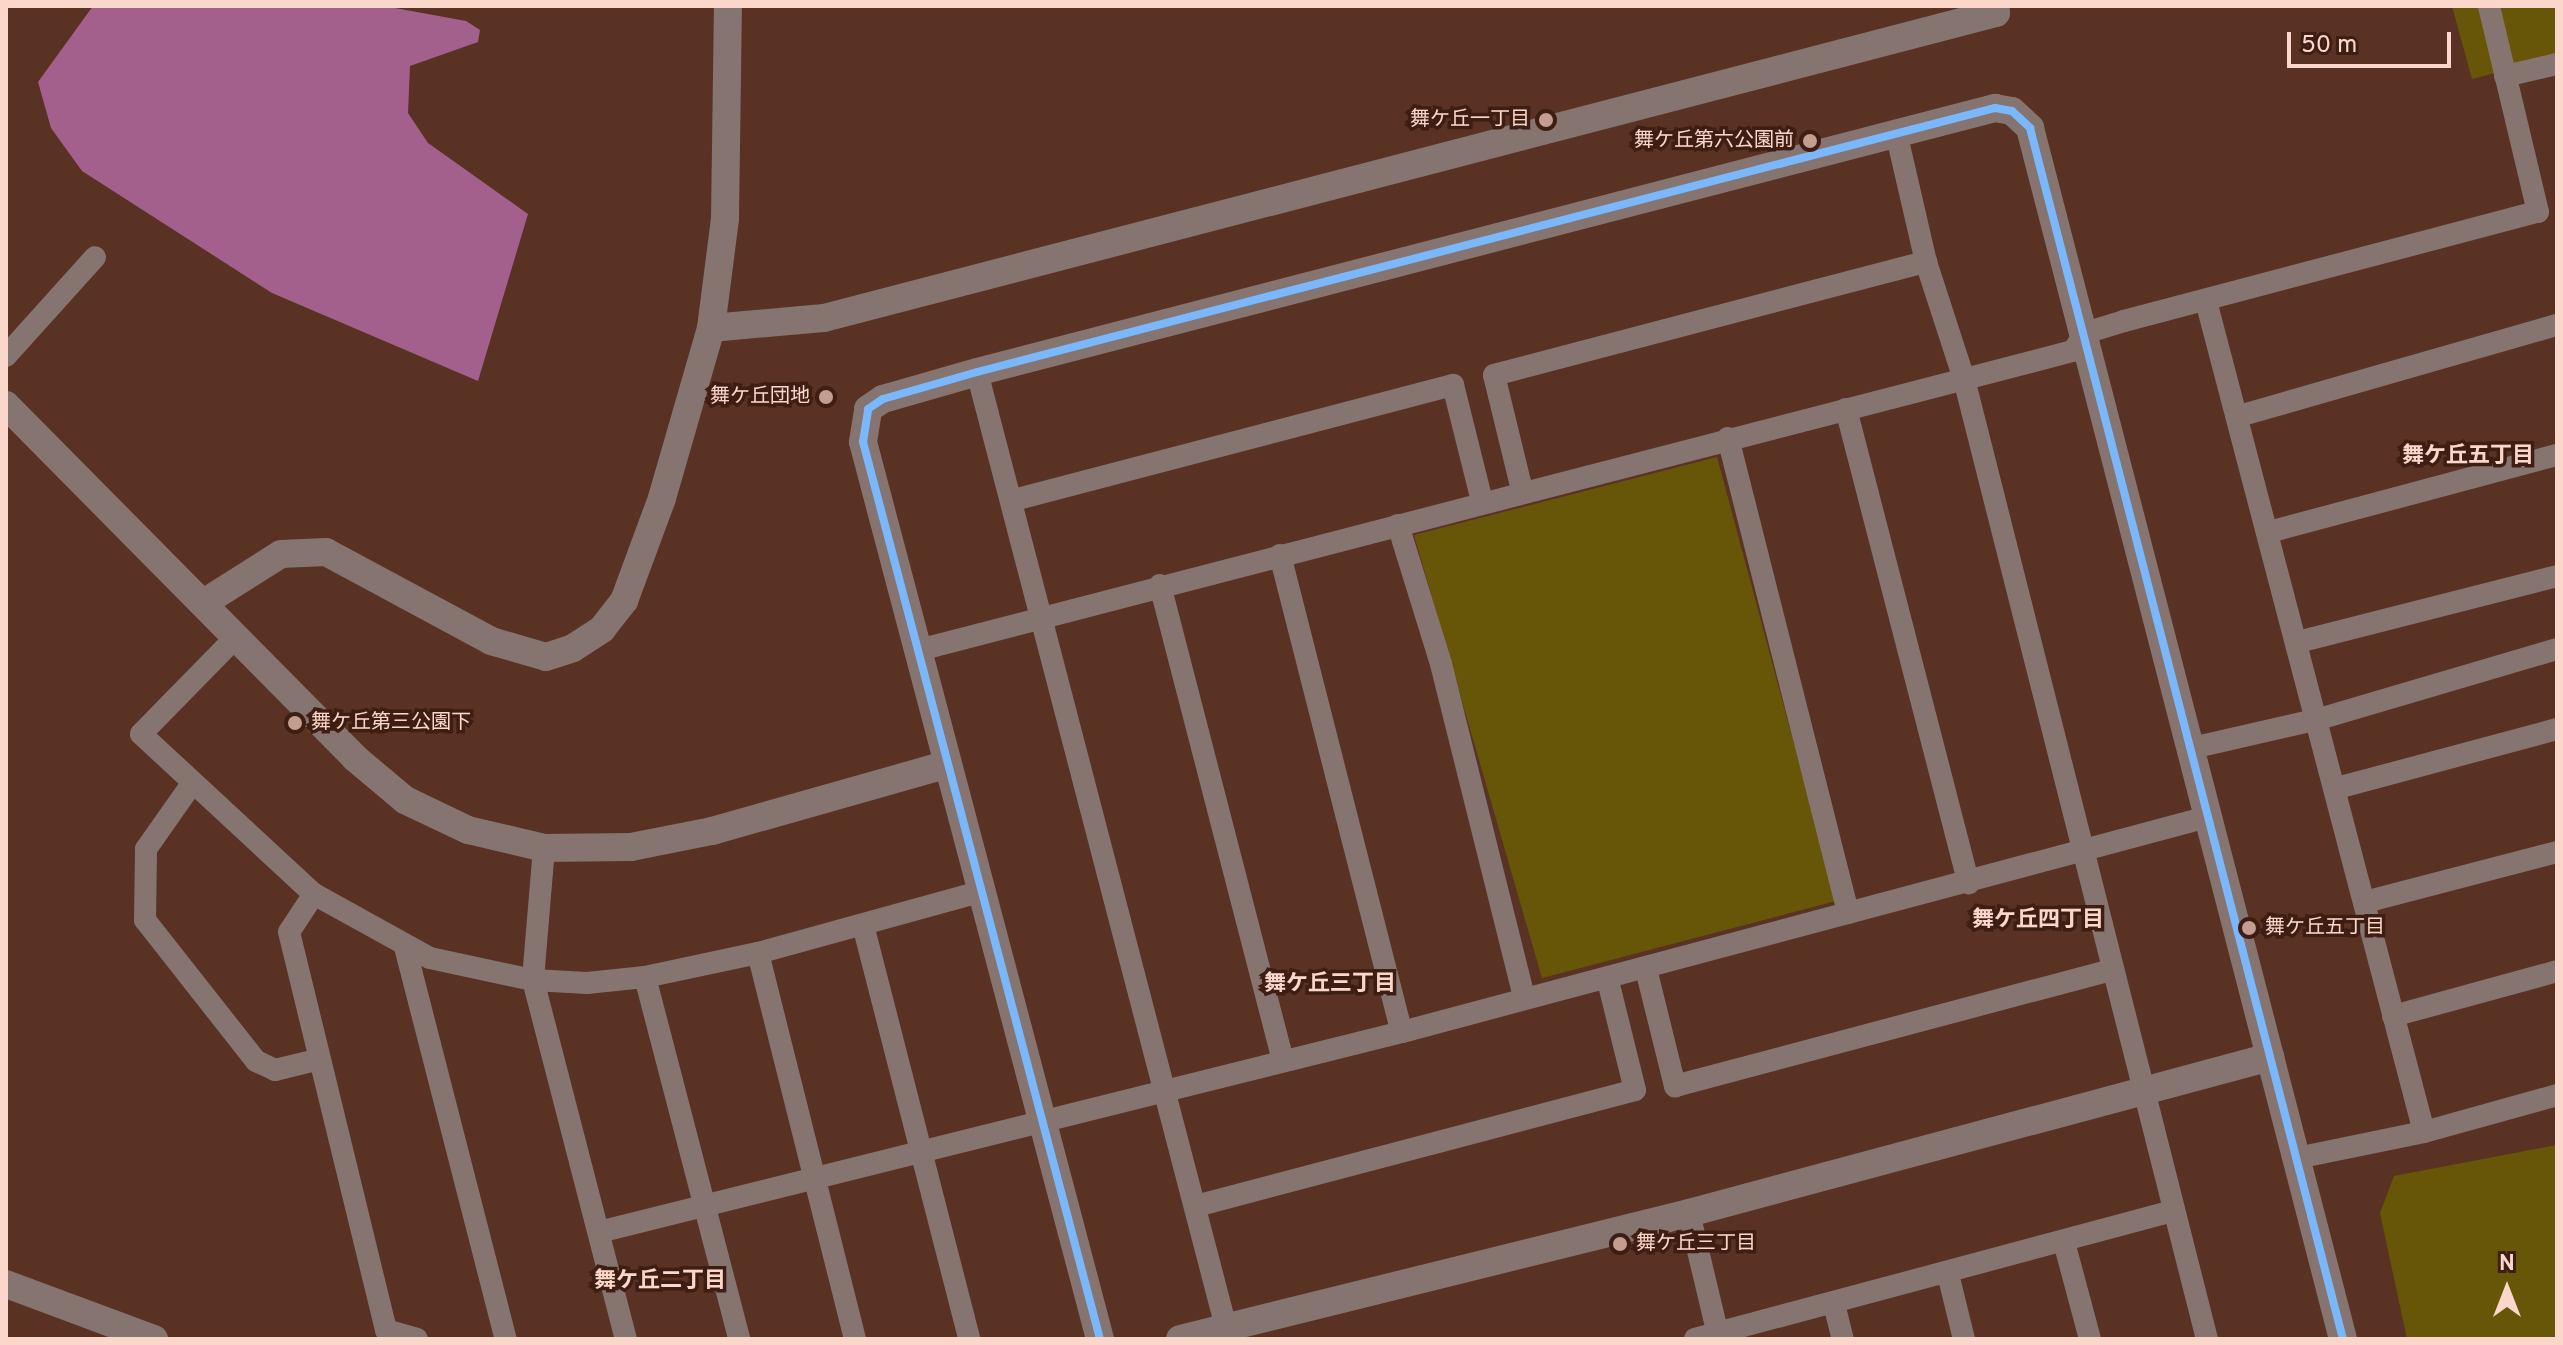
<!DOCTYPE html>
<meta charset="utf-8">
<style>
body{margin:0}
#map{position:relative;width:2563px;height:1345px;overflow:hidden;background:#593223;font-family:Overpass,"Noto Sans JP",sans-serif}
div>[style]{position:absolute}
.green>*{inset:0;background:#685608}
.water>*{inset:0;background:#a3608c}
.minor>*{height:22px;margin:-11px;padding:0 11px;transform-origin:11px;border-radius:11px;background:#857470}
.tertiary>*{height:28px;margin:-14px;padding:0 14px;transform-origin:14px;border-radius:14px;background:#857470}
.cycleway>*{height:8px;margin:-4px;padding:0 4px;transform-origin:4px;border-radius:4px;background:#7ab7fb}
.dots>*{width:22px;height:22px;translate:-50% -50%;box-sizing:border-box;border:4px solid #3e1d13;border-radius:50%}
span{translate:-50% -50%;white-space:nowrap;text-align:center;line-height:1.15;-webkit-text-stroke:7px #3e1d13;paint-order:stroke}
.poi-label{font-size:20px;color:#fbd7cb}
.right{translate:-100% -50%;text-align:right}
.left{translate:0 -50%;text-align:left}
.neighbourhood-label{font-size:22px;color:#fbd7cb;font-weight:700}
.frame{position:absolute;inset:0;border:8px solid #fbd7cb;pointer-events:none}
.north{position:absolute;left:2467px;top:1249px;width:80px;height:80px;-webkit-text-stroke:6px #3e1d13;paint-order:stroke;rotate:0deg;font-size:22px;font-weight:700;line-height:32px;text-align:center;color:#fbd7cb}
.north::after{content:'';display:block;margin:auto;width:28px;height:36px;background:#fbd7cb;clip-path:polygon(50% 0,100% 100%,50% 72%,0 100%)}
.scale{position:absolute;left:2287px;top:32px;width:164px;height:36px;box-sizing:border-box;border:4px solid #fbd7cb;border-top:0;padding-left:10px;font-size:24px;line-height:28px;white-space:nowrap;color:#fbd7cb;-webkit-text-stroke:6px #3e1d13;paint-order:stroke}
</style>
<div id="map">
<div class="green">
<div style="clip-path:polygon(2452px 6px,2557px 6px,2557px 57px,2472px 79px)"></div>
<div style="clip-path:polygon(1717px 457px,1836px 901px,1542px 978px,1414px 535px)"></div>
<div style="clip-path:polygon(2557px 1145px,2557px 1339px,2407px 1339px,2380px 1213px,2394px 1176px)"></div>
</div>
<div class="water">
<div style="clip-path:polygon(93px 6px,384px 6px,466px 21px,480px 30px,478px 42px,410px 66px,408px 113px,428px 143px,528px 214px,478px 381px,272px 293px,82px 171px,51px 128px,38px 82px)"></div>
</div>
<div class="minor">
<div style="left:2505px;top:76px;width:53px;rotate:-13deg"></div>
<div style="left:1896px;top:132px;width:133px;rotate:77deg"></div>
<div style="left:1926px;top:262px;width:123px;rotate:72deg"></div>
<div style="left:1964px;top:379px;width:990px;rotate:75.8deg"></div>
<div style="left:2206px;top:301px;width:859px;rotate:75.3deg"></div>
<div style="left:6px;top:356px;width:133px;rotate:-48deg"></div>
<div style="left:977px;top:372px;width:999px;rotate:75.39deg"></div>
<div style="left:1846px;top:409px;width:490px;rotate:75.5deg"></div>
<div style="left:2239px;top:416px;width:331px;rotate:-16deg"></div>
<div style="left:1728px;top:438px;width:490px;rotate:75.8deg"></div>
<div style="left:1522px;top:490px;width:118px;rotate:-103.7deg"></div>
<div style="left:1494px;top:375px;width:447px;rotate:-14.7deg"></div>
<div style="left:1014px;top:500px;width:454px;rotate:-14.7deg"></div>
<div style="left:1453px;top:385px;width:120px;rotate:76deg"></div>
<div style="left:1398px;top:525px;width:145px;rotate:72.8deg"></div>
<div style="left:1441px;top:664px;width:342px;rotate:76deg"></div>
<div style="left:2269px;top:532px;width:298px;rotate:-15deg"></div>
<div style="left:1280px;top:555px;width:492px;rotate:75.7deg"></div>
<div style="left:1160px;top:585px;width:490px;rotate:75.5deg"></div>
<div style="left:235px;top:638px;width:134px;rotate:134.4deg"></div>
<div style="left:141px;top:734px;width:236px;rotate:42.8deg"></div>
<div style="left:314px;top:894px;width:132px;rotate:28.9deg"></div>
<div style="left:430px;top:958px;width:105px;rotate:12.1deg"></div>
<div style="left:533px;top:980px;width:54px;rotate:3.2deg"></div>
<div style="left:587px;top:983px;width:58px;rotate:-5.9deg"></div>
<div style="left:645px;top:977px;width:116px;rotate:-12deg"></div>
<div style="left:758px;top:953px;width:230px;rotate:-15.4deg"></div>
<div style="left:2298px;top:642px;width:267px;rotate:-14.3deg"></div>
<div style="left:919px;top:650px;width:1192px;rotate:-14.53deg"></div>
<div style="left:2073px;top:351px;width:22px;rotate:-56deg"></div>
<div style="left:2085px;top:333px;width:41px;rotate:-17.1deg"></div>
<div style="left:2124px;top:321px;width:428px;rotate:-14.8deg"></div>
<div style="left:2538px;top:212px;width:212px;rotate:-103.4deg"></div>
<div style="left:2192px;top:748px;width:130px;rotate:-12.9deg"></div>
<div style="left:2319px;top:719px;width:248px;rotate:-16.4deg"></div>
<div style="left:191px;top:785px;width:78px;rotate:125.1deg"></div>
<div style="left:146px;top:849px;width:71px;rotate:90.8deg"></div>
<div style="left:145px;top:920px;width:179px;rotate:51.8deg"></div>
<div style="left:256px;top:1061px;width:21px;rotate:25deg"></div>
<div style="left:275px;top:1070px;width:46px;rotate:-13.7deg"></div>
<div style="left:2337px;top:788px;width:228px;rotate:-15deg"></div>
<div style="left:544px;top:848px;width:132px;rotate:94.8deg"></div>
<div style="left:533px;top:980px;width:371px;rotate:75.5deg"></div>
<div style="left:314px;top:894px;width:45px;rotate:123.3deg"></div>
<div style="left:289px;top:932px;width:410px;rotate:76.3deg"></div>
<div style="left:386px;top:1330px;width:32px;rotate:16deg"></div>
<div style="left:2365px;top:902px;width:198px;rotate:-14.6deg"></div>
<div style="left:863px;top:925px;width:427px;rotate:75.6deg"></div>
<div style="left:405px;top:947px;width:405px;rotate:75.6deg"></div>
<div style="left:758px;top:953px;width:398px;rotate:75.9deg"></div>
<div style="left:1646px;top:969px;width:121px;rotate:76.1deg"></div>
<div style="left:1675px;top:1086px;width:452px;rotate:-14.9deg"></div>
<div style="left:645px;top:977px;width:374px;rotate:75.4deg"></div>
<div style="left:2393px;top:1016px;width:170px;rotate:-15.3deg"></div>
<div style="left:2297px;top:1158px;width:130px;rotate:-11.6deg"></div>
<div style="left:2424px;top:1132px;width:138px;rotate:-15.5deg"></div>
<div style="left:1196px;top:1206px;width:454px;rotate:-14.8deg"></div>
<div style="left:1635px;top:1090px;width:116px;rotate:-103.9deg"></div>
<div style="left:1689px;top:1213px;width:130px;rotate:76.6deg"></div>
<div style="left:599px;top:1232px;width:828px;rotate:-13.99deg"></div>
<div style="left:1402px;top:1032px;width:833px;rotate:-14.95deg"></div>
<div style="left:2064px;top:1242px;width:100px;rotate:75deg"></div>
<div style="left:1948px;top:1274px;width:67px;rotate:76.2deg"></div>
<div style="left:1834px;top:1304px;width:36px;rotate:76deg"></div>
<div style="left:1695px;top:1339px;width:495px;rotate:-15deg"></div>
</div>
<div class="tertiary">
<div style="left:711px;top:328px;width:113px;rotate:-5.1deg"></div>
<div style="left:824px;top:318px;width:1211px;rotate:-14.59deg"></div>
<div style="left:1996px;top:13px;width:7px;rotate:-98deg"></div>
<div style="left:6px;top:405px;width:496px;rotate:45.3deg"></div>
<div style="left:355px;top:758px;width:65px;rotate:40deg"></div>
<div style="left:405px;top:800px;width:70px;rotate:25.5deg"></div>
<div style="left:468px;top:830px;width:78px;rotate:13.3deg"></div>
<div style="left:544px;top:848px;width:87px;rotate:-0.7deg"></div>
<div style="left:631px;top:847px;width:83px;rotate:-11.2deg"></div>
<div style="left:712px;top:831px;width:243px;rotate:-15.8deg"></div>
<div style="left:205px;top:602px;width:90px;rotate:-32.3deg"></div>
<div style="left:281px;top:554px;width:45px;rotate:-2.5deg"></div>
<div style="left:326px;top:552px;width:187px;rotate:28.3deg"></div>
<div style="left:491px;top:641px;width:57px;rotate:16.2deg"></div>
<div style="left:546px;top:657px;width:28px;rotate:-18deg"></div>
<div style="left:573px;top:648px;width:35px;rotate:-33deg"></div>
<div style="left:602px;top:629px;width:36px;rotate:-52deg"></div>
<div style="left:624px;top:601px;width:110px;rotate:-69.7deg"></div>
<div style="left:662px;top:498px;width:177px;rotate:-73.9deg"></div>
<div style="left:711px;top:328px;width:111px;rotate:-82.7deg"></div>
<div style="left:725px;top:218px;width:212px;rotate:-89.2deg"></div>
<div style="left:6px;top:1284px;width:158px;rotate:20.4deg"></div>
<div style="left:1100px;top:1339px;width:928px;rotate:-104.8deg"></div>
<div style="left:863px;top:442px;width:33px;rotate:-81deg"></div>
<div style="left:868px;top:409px;width:18px;rotate:-34deg"></div>
<div style="left:883px;top:399px;width:98px;rotate:-16deg"></div>
<div style="left:977px;top:372px;width:1052px;rotate:-14.54deg"></div>
<div style="left:1995px;top:108px;width:17px;rotate:10deg"></div>
<div style="left:2012px;top:111px;width:25px;rotate:43deg"></div>
<div style="left:2030px;top:128px;width:1251px;rotate:75.51deg"></div>
<div style="left:1180px;top:1339px;width:524px;rotate:-13.9deg"></div>
<div style="left:1689px;top:1213px;width:602px;rotate:-15.03deg"></div>
</div>
<div class="cycleway">
<div style="left:1100px;top:1339px;width:928px;rotate:-104.8deg"></div>
<div style="left:863px;top:442px;width:33px;rotate:-81deg"></div>
<div style="left:868px;top:409px;width:18px;rotate:-34deg"></div>
<div style="left:883px;top:399px;width:98px;rotate:-16deg"></div>
<div style="left:977px;top:372px;width:1052px;rotate:-14.54deg"></div>
<div style="left:1995px;top:108px;width:17px;rotate:10deg"></div>
<div style="left:2012px;top:111px;width:25px;rotate:43deg"></div>
<div style="left:2030px;top:128px;width:1251px;rotate:75.51deg"></div>
</div>
<div class="dots">
<div style="left:1546px;top:120px;background:#c29d90"></div>
<div style="left:1810px;top:141px;background:#c29d90"></div>
<div style="left:826px;top:397px;background:#c29d90"></div>
<div style="left:295px;top:723px;background:#c29d90"></div>
<div style="left:2249px;top:928px;background:#c29d90"></div>
<div style="left:1620px;top:1244px;background:#c29d90"></div>
</div>
<div class="poi-label">
<span class="right" style="left:1530px;top:120px">舞ケ丘一丁目</span>
<span class="right" style="left:1794px;top:141px">舞ケ丘第六公園前</span>
<span class="right" style="left:810px;top:397px">舞ケ丘団地</span>
<span class="left" style="left:311px;top:723px">舞ケ丘第三公園下</span>
<span class="left" style="left:2265px;top:928px">舞ケ丘五丁目</span>
<span class="left" style="left:1636px;top:1244px">舞ケ丘三丁目</span>
</div>
<div class="neighbourhood-label">
<span style="left:2468px;top:457px">舞ケ丘五丁目</span>
<span style="left:2038px;top:921px">舞ケ丘四丁目</span>
<span style="left:1330px;top:985px">舞ケ丘三丁目</span>
<span style="left:660px;top:1282px">舞ケ丘二丁目</span>
</div>
<div class="frame"></div>
<div class="north">N</div>
<div class="scale">50 m</div>
</div>
